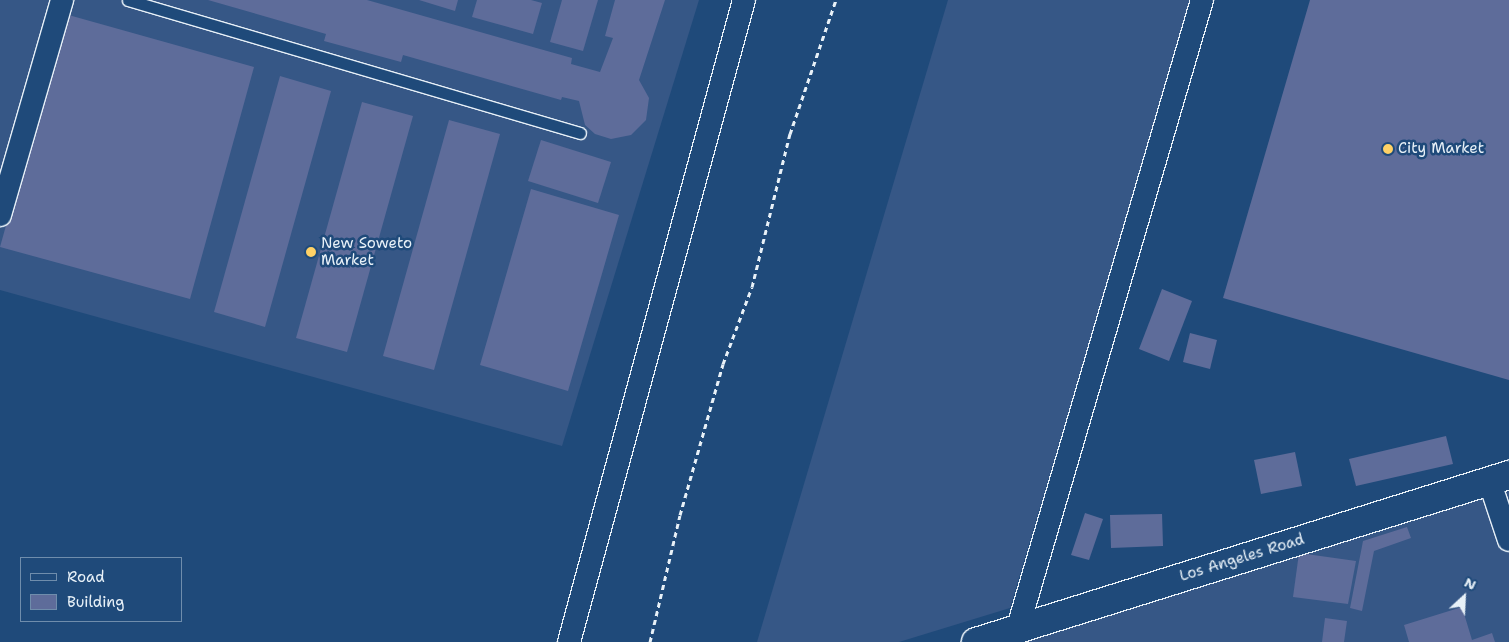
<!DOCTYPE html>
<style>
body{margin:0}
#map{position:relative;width:1509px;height:642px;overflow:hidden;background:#1f4a7a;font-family:"Shantell Sans",sans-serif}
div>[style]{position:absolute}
.built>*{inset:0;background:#365786}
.building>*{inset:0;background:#5e6c9a}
.path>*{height:3px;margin-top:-1.5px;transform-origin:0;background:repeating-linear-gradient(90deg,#e8f1f8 0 5px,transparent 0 9px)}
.roads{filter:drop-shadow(1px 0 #e8f1f8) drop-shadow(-1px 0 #e8f1f8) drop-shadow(0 1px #e8f1f8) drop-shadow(0 -1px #e8f1f8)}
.lane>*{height:11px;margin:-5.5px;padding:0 5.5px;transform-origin:5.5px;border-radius:5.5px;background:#1f4a7a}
.street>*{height:22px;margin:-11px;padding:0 11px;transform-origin:11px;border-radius:11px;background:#1f4a7a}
.secondary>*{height:28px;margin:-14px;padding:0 14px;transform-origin:14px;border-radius:14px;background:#1f4a7a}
.dots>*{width:14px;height:14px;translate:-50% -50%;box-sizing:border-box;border:2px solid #1f4a7a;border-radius:50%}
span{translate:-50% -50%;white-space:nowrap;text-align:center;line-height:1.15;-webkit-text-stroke:5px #1f4a7a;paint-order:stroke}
.poi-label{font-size:15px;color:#e8f1f8}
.left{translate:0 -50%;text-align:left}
.street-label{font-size:15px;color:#e8f1f8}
.legend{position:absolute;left:20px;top:557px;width:162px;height:65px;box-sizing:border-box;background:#1f4a7a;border:1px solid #6f8dac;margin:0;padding:6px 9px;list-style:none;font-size:15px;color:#e8f1f8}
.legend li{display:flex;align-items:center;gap:10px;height:25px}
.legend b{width:25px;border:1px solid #6f8dac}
.north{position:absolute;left:1439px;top:572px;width:50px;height:50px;-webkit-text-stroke:4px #1f4a7a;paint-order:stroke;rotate:25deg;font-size:14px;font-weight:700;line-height:20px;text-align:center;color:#e8f1f8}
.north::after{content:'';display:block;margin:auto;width:18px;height:22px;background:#e8f1f8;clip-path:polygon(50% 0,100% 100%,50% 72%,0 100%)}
</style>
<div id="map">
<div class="built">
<div style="clip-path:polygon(0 0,699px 0,562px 446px,0 290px)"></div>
<div style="clip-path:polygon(948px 0,1191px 0,1010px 608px,899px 642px,757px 642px)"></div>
<div style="clip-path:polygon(1509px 479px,1509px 642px,972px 642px)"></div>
</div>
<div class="building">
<div style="clip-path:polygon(208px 0,367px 0,572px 58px,571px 64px,600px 72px,613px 38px,605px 36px,615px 0,665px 0,639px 80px,649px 98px,646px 120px,631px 135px,611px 139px,595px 134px,585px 125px,579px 101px,562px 97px,561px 100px,403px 55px,401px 62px,324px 41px,326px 34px)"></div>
<div style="clip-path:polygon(419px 0,458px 0,455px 11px)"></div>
<div style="clip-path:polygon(477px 0,531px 0,542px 3px,533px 34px,472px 17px)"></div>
<div style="clip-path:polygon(562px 0,598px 0,583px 51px,550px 42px)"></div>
<div style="clip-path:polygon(1310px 0,1509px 0,1509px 380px,1223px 298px)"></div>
<div style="clip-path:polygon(65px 14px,254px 67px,190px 299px,0 247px)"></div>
<div style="clip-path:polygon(280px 76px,331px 91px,265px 327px,214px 312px)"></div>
<div style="clip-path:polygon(362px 102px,413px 116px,347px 352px,296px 338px)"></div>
<div style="clip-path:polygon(449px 120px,500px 134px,434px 370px,383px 356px)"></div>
<div style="clip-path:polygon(541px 140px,611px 162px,598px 203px,528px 181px)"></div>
<div style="clip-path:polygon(531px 189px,619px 215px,568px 391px,480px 365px)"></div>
<div style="clip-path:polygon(1162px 289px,1192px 301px,1169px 361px,1139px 349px)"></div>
<div style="clip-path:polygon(1190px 333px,1217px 340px,1210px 369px,1183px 362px)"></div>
<div style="clip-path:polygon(1446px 436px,1453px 464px,1356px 486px,1349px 459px)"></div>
<div style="clip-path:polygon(1295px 452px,1302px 486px,1261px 494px,1254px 460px)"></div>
<div style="clip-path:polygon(1085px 513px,1103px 519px,1089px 560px,1071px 555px)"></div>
<div style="clip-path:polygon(1162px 514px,1163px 546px,1111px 548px,1110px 515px)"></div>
<div style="clip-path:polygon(1407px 527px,1411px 538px,1374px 551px,1362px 611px,1350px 608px,1363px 541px)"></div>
<div style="clip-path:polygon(1299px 553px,1356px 561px,1348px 604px,1293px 597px)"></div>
<div style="clip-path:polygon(1462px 607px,1472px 640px,1492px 633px,1495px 642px,1409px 642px,1404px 625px)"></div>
<div style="clip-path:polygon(1325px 618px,1347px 621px,1344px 642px,1322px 642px)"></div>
</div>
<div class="path">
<div style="left:650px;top:642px;width:130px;rotate:-76.7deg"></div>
<div style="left:680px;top:515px;width:157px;rotate:-74.1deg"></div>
<div style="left:723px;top:364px;width:82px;rotate:-69.4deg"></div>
<div style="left:752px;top:287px;width:158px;rotate:-76.1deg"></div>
<div style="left:790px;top:134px;width:142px;rotate:-71.1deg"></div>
</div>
<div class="roads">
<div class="lane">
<div style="left:128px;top:0;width:471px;rotate:16.4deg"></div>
</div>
<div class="street">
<div style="left:0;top:215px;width:224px;rotate:-73.9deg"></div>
<div style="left:1489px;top:480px;width:63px;rotate:71.6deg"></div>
<div style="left:1014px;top:641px;width:668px;rotate:-73.65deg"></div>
<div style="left:569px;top:642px;width:665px;rotate:-74.75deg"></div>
</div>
<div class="secondary">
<div style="left:976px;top:642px;width:559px;rotate:-17.4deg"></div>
</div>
</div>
<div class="dots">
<div style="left:1388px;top:149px;background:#ffd166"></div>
<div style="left:311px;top:252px;background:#ffd166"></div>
</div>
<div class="poi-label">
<span class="left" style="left:1398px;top:149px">City Market</span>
<span class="left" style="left:321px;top:252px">New Soweto<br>Market</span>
</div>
<div class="street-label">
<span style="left:1242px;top:558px;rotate:-17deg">Los Angeles Road</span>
</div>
<ul class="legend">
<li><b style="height:6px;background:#1f4a7a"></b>Road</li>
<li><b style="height:14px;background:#5e6c9a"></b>Building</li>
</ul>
<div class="north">N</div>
</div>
